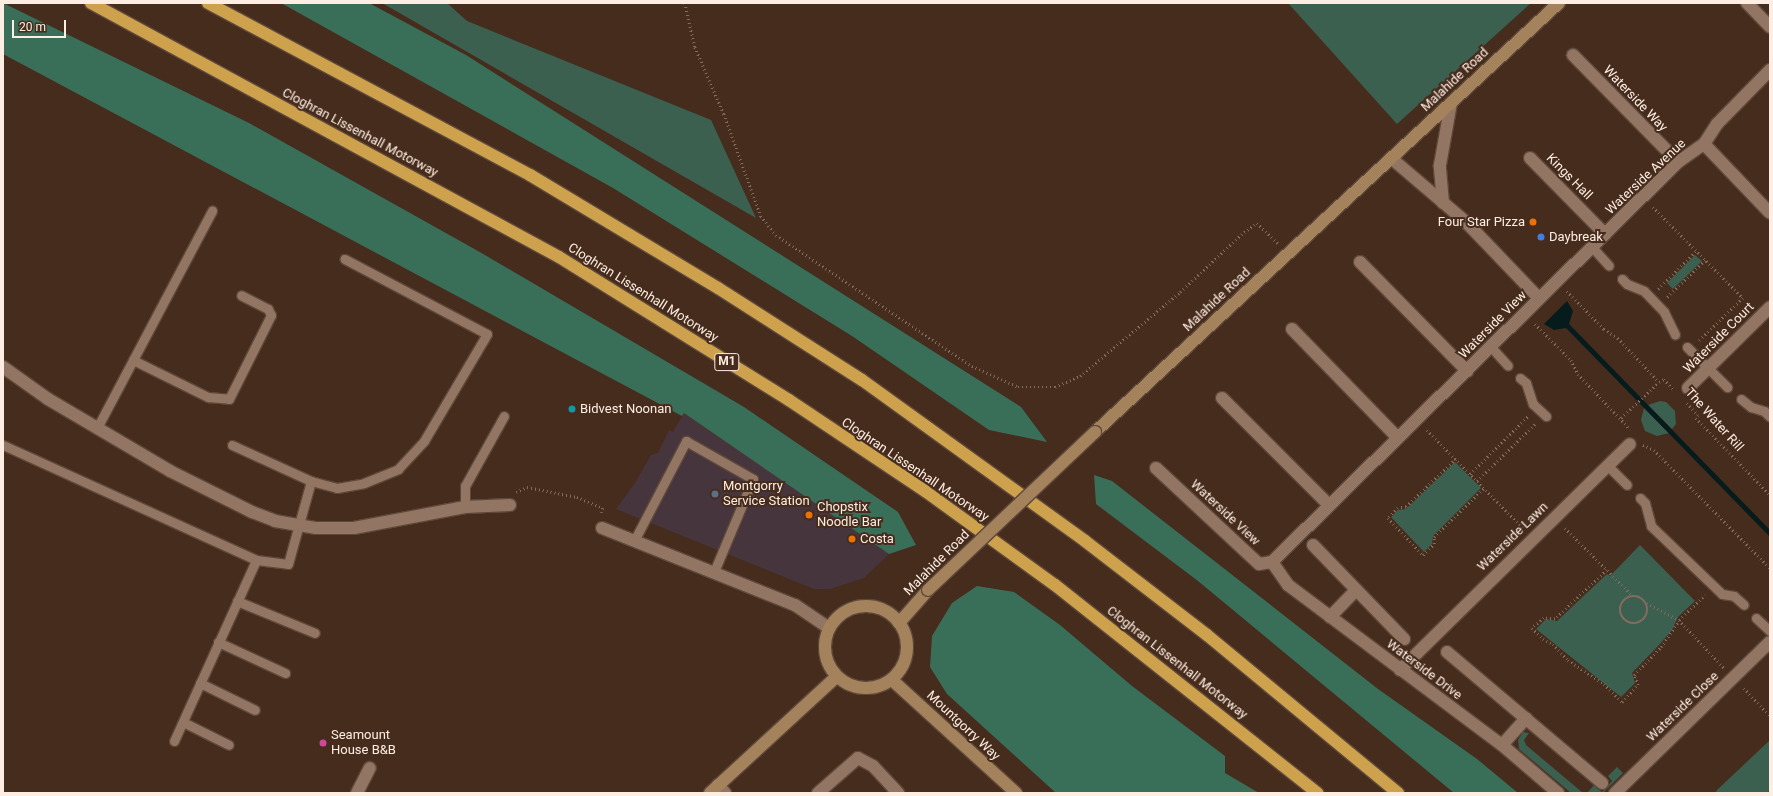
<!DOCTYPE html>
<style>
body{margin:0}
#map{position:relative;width:1773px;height:796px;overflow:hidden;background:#462c1c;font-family:Roboto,sans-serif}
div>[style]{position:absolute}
.commercial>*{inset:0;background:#47353e}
.green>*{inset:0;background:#3b6050}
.forest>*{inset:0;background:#396f58}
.water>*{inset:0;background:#061b1b}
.path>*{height:2.5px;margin-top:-1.25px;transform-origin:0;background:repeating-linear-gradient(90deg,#836c5e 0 1px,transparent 0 4px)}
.path>.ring{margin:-1.25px;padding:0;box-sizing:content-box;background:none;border:2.5px solid #836c5e;border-radius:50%}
.roads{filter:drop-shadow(1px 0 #5e483a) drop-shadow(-1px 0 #5e483a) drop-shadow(0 1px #5e483a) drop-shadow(0 -1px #5e483a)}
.lane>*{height:9px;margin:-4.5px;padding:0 4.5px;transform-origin:4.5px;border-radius:4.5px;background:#927562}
.street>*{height:12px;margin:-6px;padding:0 6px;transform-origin:6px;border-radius:6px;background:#927562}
.secondary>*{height:12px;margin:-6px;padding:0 6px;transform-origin:6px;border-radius:6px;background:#a4825c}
.secondary>.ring{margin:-6px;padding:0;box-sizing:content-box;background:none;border:12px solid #a4825c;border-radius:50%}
.highway>*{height:12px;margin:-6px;padding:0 6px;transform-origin:6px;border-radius:6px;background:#cea14d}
.bridges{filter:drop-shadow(1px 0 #5e483a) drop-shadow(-1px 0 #5e483a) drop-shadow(0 1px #5e483a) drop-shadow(0 -1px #5e483a)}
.secondary-bridge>*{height:12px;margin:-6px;padding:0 6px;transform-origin:6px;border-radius:6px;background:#a4825c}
.dots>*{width:11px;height:11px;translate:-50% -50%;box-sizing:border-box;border:2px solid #462c1c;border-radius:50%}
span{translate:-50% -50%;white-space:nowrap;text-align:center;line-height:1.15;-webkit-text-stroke:4px #462c1c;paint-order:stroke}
.shield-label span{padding:1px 3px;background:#462c1c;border:1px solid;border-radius:3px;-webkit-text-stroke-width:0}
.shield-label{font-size:12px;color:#feede3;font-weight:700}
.street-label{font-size:13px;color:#feede3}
.poi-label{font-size:13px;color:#feede3}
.right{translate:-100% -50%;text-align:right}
.left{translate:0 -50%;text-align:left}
.frame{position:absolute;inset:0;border:4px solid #feede3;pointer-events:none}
.scale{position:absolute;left:12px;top:20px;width:54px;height:18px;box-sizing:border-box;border:2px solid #feede3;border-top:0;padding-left:5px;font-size:12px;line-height:14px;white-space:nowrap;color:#feede3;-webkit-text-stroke:3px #462c1c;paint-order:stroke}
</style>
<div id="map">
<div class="commercial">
<div style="clip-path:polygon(684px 413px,775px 475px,889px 554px,864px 578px,830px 589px,814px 589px,616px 509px,635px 483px,651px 455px,658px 453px,669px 430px,673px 432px)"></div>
</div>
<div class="green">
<div style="clip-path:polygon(382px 3px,447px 3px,467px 21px,711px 120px,756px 218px)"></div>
<div style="clip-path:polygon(1288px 3px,1531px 3px,1397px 124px)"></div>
<div style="clip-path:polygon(1695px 255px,1702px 261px,1673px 289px,1667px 283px)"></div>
<div style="clip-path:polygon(1660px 401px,1666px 402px,1675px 411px,1676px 424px,1672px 429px,1648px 405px)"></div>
<div style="clip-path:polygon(1644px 408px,1669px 433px,1657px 436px,1645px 431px,1641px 420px)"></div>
<div style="clip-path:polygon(1455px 462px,1481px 488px,1433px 536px,1432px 544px,1424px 552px,1391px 517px,1398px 510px,1406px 509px)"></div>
<div style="clip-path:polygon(1640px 545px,1695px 601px,1678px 617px,1672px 630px,1659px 645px,1632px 673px,1635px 683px,1621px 697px,1536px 629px,1546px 619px,1557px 621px,1607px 574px,1610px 576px)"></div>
<div style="clip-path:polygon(1523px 732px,1529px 733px,1524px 740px,1526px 745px,1583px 793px,1571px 793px,1519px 749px,1518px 740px)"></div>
<div style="clip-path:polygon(1770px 740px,1770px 790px,1767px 793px,1718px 793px,1716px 791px)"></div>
<div style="clip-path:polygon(1617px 767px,1623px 773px,1603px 793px,1587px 793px,1594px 785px,1602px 792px,1612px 781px,1608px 776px)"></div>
</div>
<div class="forest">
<div style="clip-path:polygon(3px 3px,249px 123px,478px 251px,744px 407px,898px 512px,916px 545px,889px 554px,684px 413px,682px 416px,3px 54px)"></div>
<div style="clip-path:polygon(281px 3px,369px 3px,466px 55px,1021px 407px,1047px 442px,989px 430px,852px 336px,613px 188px)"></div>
<div style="clip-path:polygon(1094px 475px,1112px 481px,1378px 689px,1477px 759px,1518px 793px,1454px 793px,1198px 581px,1096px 504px)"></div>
<div style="clip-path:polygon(977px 586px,1014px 592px,1060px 625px,1132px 686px,1225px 756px,1225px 773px,1259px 793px,1056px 793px,947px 694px,930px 667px,932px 636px,952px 603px)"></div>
</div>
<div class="water">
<div style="clip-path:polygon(1567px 301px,1573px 311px,1569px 324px,1770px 530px,1770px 537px,1566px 328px,1554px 330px,1544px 324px)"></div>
</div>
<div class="path">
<div style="left:685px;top:3px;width:45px;rotate:77.2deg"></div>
<div style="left:695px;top:47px;width:73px;rotate:66.6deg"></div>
<div style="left:724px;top:114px;width:109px;rotate:70.1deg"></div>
<div style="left:761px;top:216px;width:24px;rotate:52deg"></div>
<div style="left:776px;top:235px;width:236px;rotate:33.8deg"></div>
<div style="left:972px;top:366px;width:51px;rotate:24.5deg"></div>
<div style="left:1018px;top:387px;width:37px"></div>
<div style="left:1055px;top:387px;width:27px;rotate:-24deg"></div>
<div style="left:1080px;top:376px;width:131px;rotate:-40deg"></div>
<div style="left:1180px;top:292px;width:88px;rotate:-43.2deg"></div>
<div style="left:1244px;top:232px;width:16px;rotate:-35deg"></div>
<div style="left:1257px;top:223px;width:29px;rotate:44deg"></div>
<div style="left:1653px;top:207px;width:128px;rotate:45.3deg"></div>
<div style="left:1743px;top:298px;width:62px;rotate:135.7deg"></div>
<div style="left:1658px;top:289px;width:54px;rotate:-45deg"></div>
<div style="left:1567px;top:291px;width:53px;rotate:45.8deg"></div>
<div style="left:1604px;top:329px;width:17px;rotate:33deg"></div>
<div style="left:1618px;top:338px;width:60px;rotate:47deg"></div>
<div style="left:1659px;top:382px;width:6px;rotate:-31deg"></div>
<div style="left:1664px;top:379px;width:13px;rotate:48deg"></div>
<div style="left:1667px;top:297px;width:53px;rotate:-44.2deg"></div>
<div style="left:1535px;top:324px;width:51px;rotate:45deg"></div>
<div style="left:1571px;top:360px;width:16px;rotate:63deg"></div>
<div style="left:1578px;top:374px;width:76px;rotate:46.6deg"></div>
<div style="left:1687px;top:403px;width:16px;rotate:47deg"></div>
<div style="left:1698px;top:415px;width:4px;rotate:124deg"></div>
<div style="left:1696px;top:418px;width:107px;rotate:46.1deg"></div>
<div style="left:1621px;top:418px;width:52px;rotate:-43.5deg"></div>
<div style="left:1427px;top:430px;width:139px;rotate:45.6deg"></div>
<div style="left:1643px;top:445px;width:12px;rotate:24deg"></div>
<div style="left:1654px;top:450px;width:165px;rotate:45.5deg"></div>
<div style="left:1456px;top:459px;width:69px;rotate:136.2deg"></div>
<div style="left:1406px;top:507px;width:8px;rotate:173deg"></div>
<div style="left:1398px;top:508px;width:14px;rotate:135deg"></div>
<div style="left:1388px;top:518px;width:51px;rotate:46.6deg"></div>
<div style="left:1423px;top:555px;width:16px;rotate:-45deg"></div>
<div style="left:1434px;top:544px;width:7px;rotate:-90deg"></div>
<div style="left:1434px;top:537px;width:70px;rotate:-44.4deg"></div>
<div style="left:1470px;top:474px;width:82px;rotate:-45deg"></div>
<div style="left:1477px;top:481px;width:81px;rotate:-44.5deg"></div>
<div style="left:516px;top:492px;width:12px;rotate:-24deg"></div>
<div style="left:527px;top:487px;width:51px;rotate:11.3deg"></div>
<div style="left:577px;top:497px;width:28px;rotate:23deg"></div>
<div style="left:603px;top:508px;width:5px;rotate:112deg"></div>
<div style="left:1565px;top:528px;width:96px;rotate:45deg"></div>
<div style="left:1607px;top:570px;width:71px;rotate:136.7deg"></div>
<div style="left:1555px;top:619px;width:11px;rotate:-175deg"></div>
<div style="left:1544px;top:618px;width:16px;rotate:140deg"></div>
<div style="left:1532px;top:628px;width:16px;rotate:45deg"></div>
<div style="left:1543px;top:639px;width:11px;rotate:27deg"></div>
<div style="left:1553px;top:644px;width:22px;rotate:47deg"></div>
<div style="left:1568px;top:660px;width:43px;rotate:33.7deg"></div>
<div style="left:1604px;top:684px;width:25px;rotate:45deg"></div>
<div style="left:1622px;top:702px;width:23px;rotate:-47deg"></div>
<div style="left:1638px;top:685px;width:11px;rotate:-112deg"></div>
<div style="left:1634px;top:675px;width:39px;rotate:-46deg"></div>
<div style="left:1661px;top:647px;width:32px;rotate:-56deg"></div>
<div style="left:1679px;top:620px;width:36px;rotate:-44deg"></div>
<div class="ring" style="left:1620px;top:596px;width:25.5px;height:25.5px"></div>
<div style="left:1647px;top:603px;width:36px;rotate:28deg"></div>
<div style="left:1679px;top:620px;width:66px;rotate:46.8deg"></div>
<div style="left:1744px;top:688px;width:38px;rotate:47deg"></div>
</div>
<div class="roads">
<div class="lane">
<div style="left:1592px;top:247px;width:25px;rotate:48deg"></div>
<div style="left:1622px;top:279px;width:7px;rotate:45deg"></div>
<div style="left:1627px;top:284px;width:18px;rotate:22deg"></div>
<div style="left:1644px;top:291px;width:29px;rotate:46deg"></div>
<div style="left:1664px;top:312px;width:25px;rotate:64deg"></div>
<div style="left:1491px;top:347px;width:25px;rotate:48deg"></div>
<div style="left:1687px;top:347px;width:57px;rotate:45deg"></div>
<div style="left:133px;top:360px;width:84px;rotate:26.3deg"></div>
<div style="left:208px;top:397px;width:21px;rotate:5deg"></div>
<div style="left:229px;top:399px;width:94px;rotate:-63.4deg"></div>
<div style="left:271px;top:315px;width:7px;rotate:-117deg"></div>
<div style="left:268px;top:309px;width:30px;rotate:-153deg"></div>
<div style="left:1520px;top:378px;width:8px;rotate:40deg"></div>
<div style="left:1526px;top:383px;width:22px;rotate:72deg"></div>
<div style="left:1533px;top:404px;width:18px;rotate:43deg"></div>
<div style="left:1741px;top:399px;width:13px;rotate:39deg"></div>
<div style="left:1751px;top:407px;width:14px;rotate:17deg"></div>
<div style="left:1764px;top:411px;width:8px;rotate:45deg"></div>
<div style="left:97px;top:428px;width:246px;rotate:-62.1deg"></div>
<div style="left:3px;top:445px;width:278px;rotate:24.4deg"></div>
<div style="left:256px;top:560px;width:32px;rotate:7deg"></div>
<div style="left:288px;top:564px;width:86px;rotate:-74.5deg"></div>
<div style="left:232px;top:445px;width:87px;rotate:24.5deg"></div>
<div style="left:311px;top:481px;width:27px;rotate:15deg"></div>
<div style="left:337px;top:488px;width:27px;rotate:-10deg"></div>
<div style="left:364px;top:483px;width:37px;rotate:-22deg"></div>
<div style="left:398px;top:469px;width:38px;rotate:-47deg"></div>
<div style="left:424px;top:441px;width:124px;rotate:-59.5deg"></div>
<div style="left:487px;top:334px;width:161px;rotate:-152.2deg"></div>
<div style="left:1607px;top:465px;width:28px;rotate:45deg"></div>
<div style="left:1640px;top:498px;width:7px;rotate:45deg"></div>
<div style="left:1645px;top:503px;width:24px;rotate:75deg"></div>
<div style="left:1651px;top:526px;width:98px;rotate:43.8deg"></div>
<div style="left:1722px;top:594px;width:12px;rotate:9deg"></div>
<div style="left:1734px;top:596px;width:13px;rotate:42deg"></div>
<div style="left:465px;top:507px;width:21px;rotate:-90deg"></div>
<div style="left:465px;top:486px;width:80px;rotate:-60.9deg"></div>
<div style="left:634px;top:541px;width:113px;rotate:-62.5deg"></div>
<div style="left:686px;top:441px;width:77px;rotate:29.6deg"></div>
<div style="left:753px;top:479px;width:101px;rotate:112.8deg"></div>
<div style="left:237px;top:601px;width:84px;rotate:22.3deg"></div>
<div style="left:1756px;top:618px;width:19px;rotate:43deg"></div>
<div style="left:218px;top:642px;width:74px;rotate:24.8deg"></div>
<div style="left:200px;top:683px;width:61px;rotate:26.1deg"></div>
<div style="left:183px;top:722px;width:51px;rotate:26.6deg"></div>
<div style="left:174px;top:741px;width:199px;rotate:-65.6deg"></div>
</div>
<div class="street">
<div style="left:1747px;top:3px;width:33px;rotate:46deg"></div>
<div style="left:1573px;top:55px;width:150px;rotate:45.5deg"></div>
<div style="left:1704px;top:144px;width:95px;rotate:46.3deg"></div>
<div style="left:1391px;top:158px;width:99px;rotate:40.5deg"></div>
<div style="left:1466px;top:222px;width:105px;rotate:46.2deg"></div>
<div style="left:1530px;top:158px;width:107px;rotate:45.4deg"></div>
<div style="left:1443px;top:203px;width:38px;rotate:-95deg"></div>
<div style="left:1440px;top:165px;width:63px;rotate:-79.9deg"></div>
<div style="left:1360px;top:262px;width:153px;rotate:45.5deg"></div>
<div style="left:1292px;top:329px;width:152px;rotate:45.8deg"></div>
<div style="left:3px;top:367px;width:55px;rotate:35.4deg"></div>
<div style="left:48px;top:399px;width:142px;rotate:30.5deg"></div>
<div style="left:170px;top:471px;width:92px;rotate:26.6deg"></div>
<div style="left:252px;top:512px;width:25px;rotate:21deg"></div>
<div style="left:275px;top:521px;width:42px;rotate:9.7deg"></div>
<div style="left:316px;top:528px;width:38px"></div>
<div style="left:354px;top:528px;width:113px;rotate:-10.7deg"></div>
<div style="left:465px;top:507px;width:45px;rotate:-2.5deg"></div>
<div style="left:1688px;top:388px;width:115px;rotate:-44.6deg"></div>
<div style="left:1222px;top:398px;width:151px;rotate:45deg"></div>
<div style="left:1156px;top:468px;width:141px;rotate:43deg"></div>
<div style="left:1259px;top:564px;width:13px;rotate:-9deg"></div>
<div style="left:1272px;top:562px;width:570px;rotate:-44.57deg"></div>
<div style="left:1678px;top:162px;width:32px;rotate:-35deg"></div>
<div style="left:1704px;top:144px;width:24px;rotate:-57deg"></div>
<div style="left:1717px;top:124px;width:76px;rotate:-45.5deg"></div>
<div style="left:602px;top:528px;width:208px;rotate:21.8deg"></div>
<div style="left:795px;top:605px;width:41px;rotate:34.1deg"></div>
<div style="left:1313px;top:545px;width:131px;rotate:45.9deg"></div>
<div style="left:1272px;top:562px;width:28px;rotate:55deg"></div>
<div style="left:1288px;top:585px;width:267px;rotate:36.8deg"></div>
<div style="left:1502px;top:745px;width:74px;rotate:40.6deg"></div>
<div style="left:1330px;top:617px;width:37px;rotate:-46deg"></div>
<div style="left:1447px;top:652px;width:203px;rotate:40.2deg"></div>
<div style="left:1400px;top:670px;width:322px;rotate:-44.5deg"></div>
<div style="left:1502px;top:745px;width:36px;rotate:-48deg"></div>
<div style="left:718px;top:785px;width:11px;rotate:49deg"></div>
<div style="left:357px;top:793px;width:28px;rotate:-63deg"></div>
<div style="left:818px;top:793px;width:53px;rotate:-41.2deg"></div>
<div style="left:858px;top:758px;width:17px;rotate:28deg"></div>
<div style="left:873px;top:766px;width:37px;rotate:47deg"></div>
<div style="left:1615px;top:793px;width:216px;rotate:-44.3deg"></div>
</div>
<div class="secondary">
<div style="left:1095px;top:432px;width:632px;rotate:-42.76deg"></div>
<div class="ring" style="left:825px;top:606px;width:70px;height:70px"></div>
<div style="left:899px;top:623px;width:44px;rotate:-48.7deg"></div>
<div style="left:892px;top:680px;width:168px;rotate:42.3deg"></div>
<div style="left:710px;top:793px;width:171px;rotate:-42.6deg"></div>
</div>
<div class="highway">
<div style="left:91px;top:3px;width:532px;rotate:28.49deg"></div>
<div style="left:559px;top:257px;width:271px;rotate:31.9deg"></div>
<div style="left:789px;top:400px;width:164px;rotate:33.8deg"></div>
<div style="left:925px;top:491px;width:160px;rotate:35.9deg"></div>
<div style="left:1055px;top:585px;width:335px;rotate:38.4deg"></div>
<div style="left:208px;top:3px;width:365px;rotate:28.1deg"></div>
<div style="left:530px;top:175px;width:219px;rotate:31deg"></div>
<div style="left:718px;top:288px;width:171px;rotate:32.6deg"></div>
<div style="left:862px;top:380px;width:275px;rotate:35.8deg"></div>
<div style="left:1085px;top:541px;width:154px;rotate:37.6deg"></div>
<div style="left:1207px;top:635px;width:248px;rotate:39.6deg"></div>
</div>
</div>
<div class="bridges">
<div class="secondary-bridge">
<div style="left:928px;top:590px;width:230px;rotate:-43.4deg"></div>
</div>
</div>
<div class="dots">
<div style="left:1533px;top:222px;background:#e8710a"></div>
<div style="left:1541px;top:237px;background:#3f7fe0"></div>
<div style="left:572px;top:409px;background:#0f9aa8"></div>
<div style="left:715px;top:494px;background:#5c6f8a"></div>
<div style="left:809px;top:515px;background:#e8710a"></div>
<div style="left:852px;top:539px;background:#e8710a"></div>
<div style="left:323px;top:743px;background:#d1479c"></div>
</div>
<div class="shield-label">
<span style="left:727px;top:362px">M1</span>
</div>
<div class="street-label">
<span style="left:1455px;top:80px;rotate:-43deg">Malahide Road</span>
<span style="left:1635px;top:99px;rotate:46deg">Waterside Way</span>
<span style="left:360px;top:133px;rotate:28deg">Cloghran Lissenhall Motorway</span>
<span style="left:1569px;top:177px;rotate:45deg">Kings Hall</span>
<span style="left:1646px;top:177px;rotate:-43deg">Waterside Avenue</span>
<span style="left:643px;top:293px;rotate:32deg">Cloghran Lissenhall Motorway</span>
<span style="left:1217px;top:300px;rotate:-43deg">Malahide Road</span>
<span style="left:1493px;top:325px;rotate:-45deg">Waterside View</span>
<span style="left:1719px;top:338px;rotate:-45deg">Waterside Court</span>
<span style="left:1714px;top:420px;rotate:48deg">The Water Rill</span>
<span style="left:915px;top:470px;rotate:34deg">Cloghran Lissenhall Motorway</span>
<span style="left:1225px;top:513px;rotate:43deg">Waterside View</span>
<span style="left:1513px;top:537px;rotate:-44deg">Waterside Lawn</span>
<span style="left:937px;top:563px;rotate:-45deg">Malahide Road</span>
<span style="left:1177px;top:663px;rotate:38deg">Cloghran Lissenhall Motorway</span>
<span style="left:1424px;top:670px;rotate:37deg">Waterside Drive</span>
<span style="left:1683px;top:707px;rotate:-44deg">Waterside Close</span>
<span style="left:963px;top:726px;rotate:43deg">Mountgorry Way</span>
</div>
<div class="poi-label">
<span class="right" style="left:1525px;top:222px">Four Star Pizza</span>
<span class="left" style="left:1549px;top:237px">Daybreak</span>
<span class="left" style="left:580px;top:409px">Bidvest Noonan</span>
<span class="left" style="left:723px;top:494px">Montgorry<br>Service Station</span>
<span class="left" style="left:817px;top:515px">Chopstix<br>Noodle Bar</span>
<span class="left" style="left:860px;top:539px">Costa</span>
<span class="left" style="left:331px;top:743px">Seamount<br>House B&amp;B</span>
</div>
<div class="frame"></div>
<div class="scale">20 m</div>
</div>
